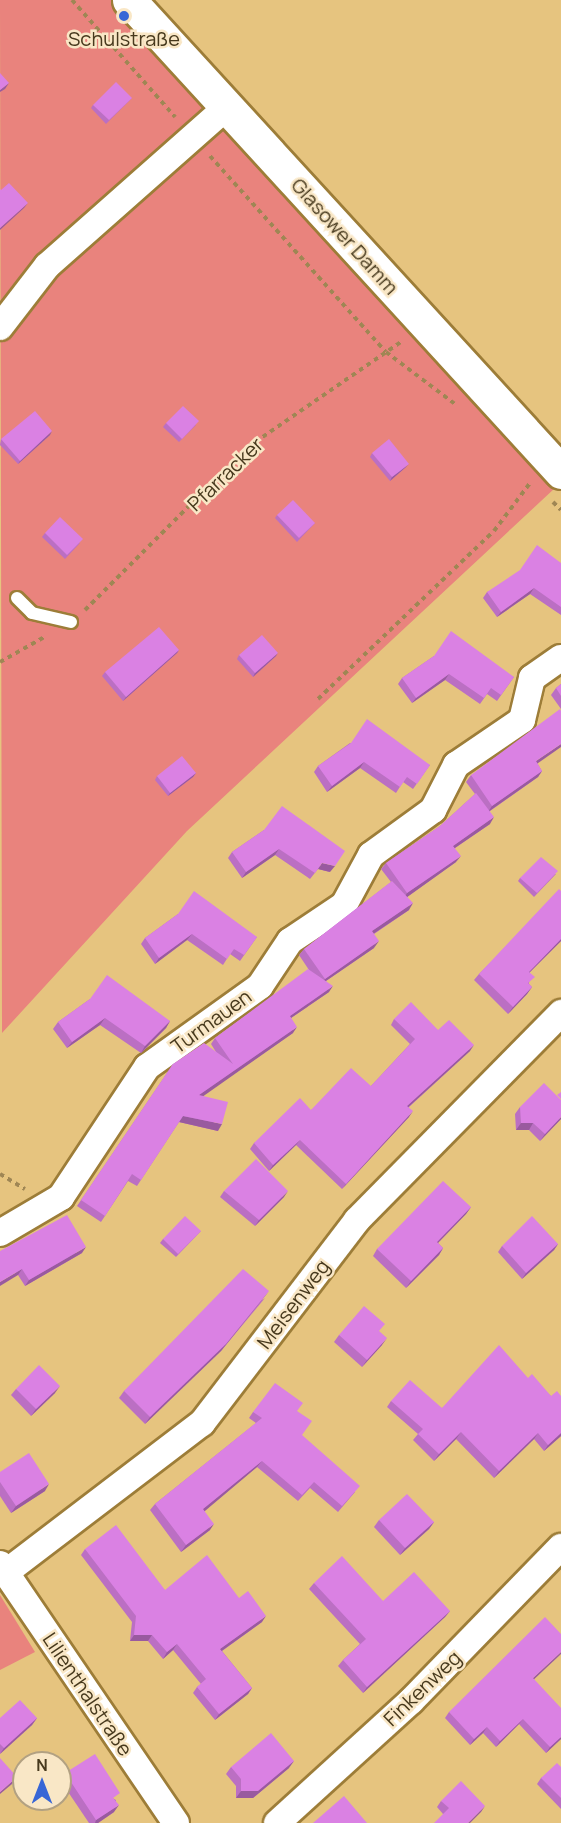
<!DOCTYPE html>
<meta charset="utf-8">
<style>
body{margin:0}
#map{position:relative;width:561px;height:1823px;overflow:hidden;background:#e6c47f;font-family:Manrope,sans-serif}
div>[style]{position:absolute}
.green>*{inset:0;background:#e9837d}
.path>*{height:4px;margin-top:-2px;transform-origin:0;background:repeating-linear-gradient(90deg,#9f8654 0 4.5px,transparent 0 9px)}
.roads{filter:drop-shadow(2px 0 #9d7d38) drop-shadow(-2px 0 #9d7d38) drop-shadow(0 2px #9d7d38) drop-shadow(0 -2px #9d7d38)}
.lane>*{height:12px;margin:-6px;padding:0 6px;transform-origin:6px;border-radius:6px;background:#fff}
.street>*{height:26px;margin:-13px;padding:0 13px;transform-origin:13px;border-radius:13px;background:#fff}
.secondary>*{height:33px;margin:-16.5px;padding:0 16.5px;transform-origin:16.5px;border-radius:16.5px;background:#fff}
.wall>*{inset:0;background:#bb6fc3}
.shaded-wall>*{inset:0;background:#995a9f}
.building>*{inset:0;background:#da81e3}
.dots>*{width:16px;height:16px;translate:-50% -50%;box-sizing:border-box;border:3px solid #f9e7c6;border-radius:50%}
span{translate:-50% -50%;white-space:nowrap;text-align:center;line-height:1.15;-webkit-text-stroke:5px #f9e7c6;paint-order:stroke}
.poi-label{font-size:20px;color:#47391d}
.street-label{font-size:20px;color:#47391d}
.north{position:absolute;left:12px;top:1751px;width:60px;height:60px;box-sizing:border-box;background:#f9e7c6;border:2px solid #b2a182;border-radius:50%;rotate:0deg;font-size:16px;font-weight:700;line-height:24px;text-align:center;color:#47391d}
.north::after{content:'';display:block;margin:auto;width:21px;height:27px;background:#3766d6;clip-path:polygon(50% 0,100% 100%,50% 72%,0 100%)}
</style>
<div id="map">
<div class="green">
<div style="clip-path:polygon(0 0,111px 0,555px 488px,187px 831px,2px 1033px)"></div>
<div style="clip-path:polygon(0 1595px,35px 1652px,0 1670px)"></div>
</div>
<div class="path">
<div style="left:72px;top:0;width:156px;rotate:48.6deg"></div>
<div style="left:210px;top:156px;width:263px;rotate:48.1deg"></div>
<div style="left:386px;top:352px;width:86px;rotate:37deg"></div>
<div style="left:553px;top:502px;width:11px;rotate:45deg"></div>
<div style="left:85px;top:610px;width:231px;rotate:-45deg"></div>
<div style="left:248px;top:447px;width:187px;rotate:-34.5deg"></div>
<div style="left:0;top:662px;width:53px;rotate:-29.5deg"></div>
<div style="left:318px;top:699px;width:243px;rotate:-43.7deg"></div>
<div style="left:494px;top:531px;width:60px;rotate:-53.1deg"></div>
<div style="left:0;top:1174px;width:29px;rotate:31deg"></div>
</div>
<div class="roads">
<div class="lane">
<div style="left:17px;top:598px;width:21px;rotate:45deg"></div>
<div style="left:32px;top:613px;width:40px;rotate:13deg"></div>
</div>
<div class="street">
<div style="left:0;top:327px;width:77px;rotate:-52.4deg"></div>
<div style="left:47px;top:266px;width:240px;rotate:-41.5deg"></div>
<div style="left:0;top:1233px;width:71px;rotate:-30.5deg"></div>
<div style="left:61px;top:1197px;width:156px;rotate:-56.5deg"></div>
<div style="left:147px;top:1067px;width:139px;rotate:-35.6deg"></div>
<div style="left:260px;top:986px;width:54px;rotate:-56.3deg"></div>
<div style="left:290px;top:941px;width:65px;rotate:-33.7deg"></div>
<div style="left:344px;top:905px;width:57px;rotate:-61.6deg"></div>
<div style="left:371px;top:855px;width:77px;rotate:-36deg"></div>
<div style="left:433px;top:810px;width:51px;rotate:-62.9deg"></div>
<div style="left:456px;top:765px;width:80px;rotate:-34.3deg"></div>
<div style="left:522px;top:720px;width:43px;rotate:-76.6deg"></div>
<div style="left:532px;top:678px;width:35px;rotate:-35deg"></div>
<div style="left:0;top:1564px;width:313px;rotate:55.8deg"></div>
<div style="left:5px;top:1573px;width:248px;rotate:-37.3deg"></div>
<div style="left:202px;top:1423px;width:255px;rotate:-52.6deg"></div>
<div style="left:357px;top:1220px;width:291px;rotate:-45.4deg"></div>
<div style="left:277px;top:1823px;width:181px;rotate:-42.3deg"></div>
<div style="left:411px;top:1701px;width:215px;rotate:-45.8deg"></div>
</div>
<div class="secondary">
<div style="left:129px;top:0;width:640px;rotate:47.53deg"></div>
</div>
</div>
<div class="wall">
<div style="clip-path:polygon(132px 98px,106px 124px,91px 108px,93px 105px)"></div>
<div style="clip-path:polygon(166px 423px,196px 425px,179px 442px,163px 427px)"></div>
<div style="clip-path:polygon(50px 435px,18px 464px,0 445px,1px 439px)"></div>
<div style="clip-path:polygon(372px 453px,406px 467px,390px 481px,370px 457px)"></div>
<div style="clip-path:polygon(277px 515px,315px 523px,297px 542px,275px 518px)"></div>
<div style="clip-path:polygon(45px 533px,80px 543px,65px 559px,42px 537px)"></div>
<div style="clip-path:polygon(561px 563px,561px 615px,530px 594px,497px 617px,483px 598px,487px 592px)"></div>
<div style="clip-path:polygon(179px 650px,177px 653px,123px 701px,102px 676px,105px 672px)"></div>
<div style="clip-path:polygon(239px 655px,276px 656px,253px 677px,237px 659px)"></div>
<div style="clip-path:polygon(434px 656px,514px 677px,497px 701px,487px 694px,480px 704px,445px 680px,412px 703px,398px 684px,402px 678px)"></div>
<div style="clip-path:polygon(561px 684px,561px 709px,551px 695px,556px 688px)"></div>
<div style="clip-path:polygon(350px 743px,430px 765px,413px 789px,403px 782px,396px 793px,360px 768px,327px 792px,314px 772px,318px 766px)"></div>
<div style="clip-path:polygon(537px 763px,542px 771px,538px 777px,490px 811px,490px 824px,455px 848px,456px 862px,407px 897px,409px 910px,374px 934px,374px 948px,326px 981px,329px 992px,291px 1018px,293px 1033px,202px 1096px,218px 1131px,179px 1122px,137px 1186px,128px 1181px,101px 1222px,77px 1206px,173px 1064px,216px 1052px,211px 1044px,215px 1038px,309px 970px,299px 955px,304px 949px,391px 882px,381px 869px,386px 863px,440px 826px,475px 794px,466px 782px,471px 775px)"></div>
<div style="clip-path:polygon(196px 773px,193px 777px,168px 796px,155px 780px,157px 776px)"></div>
<div style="clip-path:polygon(264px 830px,330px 872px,318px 869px,310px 879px,275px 855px,242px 878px,228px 858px,232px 852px)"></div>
<div style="clip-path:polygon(556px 874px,534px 897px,518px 881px,520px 878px)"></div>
<div style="clip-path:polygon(561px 891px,561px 941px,530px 972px,529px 984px,532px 987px,527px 994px,508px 1014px,474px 980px,479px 974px)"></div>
<div style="clip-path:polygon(178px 914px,257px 937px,240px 961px,230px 954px,223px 965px,187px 940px,155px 964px,141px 944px,145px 938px)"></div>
<div style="clip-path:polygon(90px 999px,170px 1021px,166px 1028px,141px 1053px,100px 1025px,67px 1048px,53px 1029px,58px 1022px)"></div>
<div style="clip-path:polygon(394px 1019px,438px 1030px,470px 1051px,409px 1107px,409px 1117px,342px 1189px,296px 1145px,269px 1171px,250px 1149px,254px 1143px,311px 1110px,371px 1086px,410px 1044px,391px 1025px)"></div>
<div style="clip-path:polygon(520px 1107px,561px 1119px,540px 1141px,529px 1130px,516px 1130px,515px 1114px)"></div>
<div style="clip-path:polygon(224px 1191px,284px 1197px,255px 1226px,220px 1197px)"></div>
<div style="clip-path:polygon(471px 1207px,466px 1214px,438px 1243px,443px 1248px,439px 1255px,406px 1288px,373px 1256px,377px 1249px)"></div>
<div style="clip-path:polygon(201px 1231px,176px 1257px,160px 1243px,163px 1239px)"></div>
<div style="clip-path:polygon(558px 1244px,554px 1250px,522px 1279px,498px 1252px,502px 1246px)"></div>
<div style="clip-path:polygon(0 1251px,82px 1253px,25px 1286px,18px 1275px)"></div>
<div style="clip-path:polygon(265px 1298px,221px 1351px,145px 1424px,119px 1398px,124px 1391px)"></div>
<div style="clip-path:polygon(379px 1331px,382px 1345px,362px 1367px,334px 1342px,339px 1335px)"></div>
<div style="clip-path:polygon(528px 1378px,551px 1396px,561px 1396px,561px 1436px,544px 1451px,534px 1439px,494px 1478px,456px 1439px,434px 1461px,413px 1440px,418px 1434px,387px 1407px,391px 1401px,442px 1408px)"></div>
<div style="clip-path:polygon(16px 1389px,55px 1393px,31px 1416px,11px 1395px)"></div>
<div style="clip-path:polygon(297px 1411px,302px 1436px,355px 1492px,338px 1512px,310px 1488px,298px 1501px,257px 1467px,204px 1511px,210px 1530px,181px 1552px,150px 1510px,155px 1504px,256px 1423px,249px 1418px,253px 1412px)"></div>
<div style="clip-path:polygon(0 1472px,45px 1491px,11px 1513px,0 1496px)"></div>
<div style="clip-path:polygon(379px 1520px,434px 1522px,429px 1529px,400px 1555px,374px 1527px)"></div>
<div style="clip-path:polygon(85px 1549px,165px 1590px,239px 1598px,262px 1622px,222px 1651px,252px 1688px,248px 1694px,215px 1720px,193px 1693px,197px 1687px,201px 1684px,173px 1650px,163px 1659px,148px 1641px,130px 1641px,132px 1622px,81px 1555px)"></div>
<div style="clip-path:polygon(314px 1583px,383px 1601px,450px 1611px,445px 1617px,363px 1693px,338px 1666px,343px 1660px,360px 1644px,309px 1589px)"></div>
<div style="clip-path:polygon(534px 1679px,561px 1739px,546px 1753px,519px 1724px,496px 1747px,483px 1733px,470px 1745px,445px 1718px,449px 1712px)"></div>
<div style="clip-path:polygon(0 1718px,37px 1718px,32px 1725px,0 1754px)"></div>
<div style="clip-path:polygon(231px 1767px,289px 1768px,253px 1798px,236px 1798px,236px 1786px,226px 1774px)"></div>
<div style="clip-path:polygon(561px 1767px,561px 1809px,537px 1784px,541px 1778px)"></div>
<div style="clip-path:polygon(65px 1773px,116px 1800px,114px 1812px,98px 1823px,89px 1823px,60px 1780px)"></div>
<div style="clip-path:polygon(441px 1801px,481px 1812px,443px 1814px,437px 1807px)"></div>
</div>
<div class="shaded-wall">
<div style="clip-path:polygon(9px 83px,5px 89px,0 92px,0 90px)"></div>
<div style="clip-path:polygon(28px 203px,24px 208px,0 230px,0 228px)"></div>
<div style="clip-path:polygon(52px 431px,50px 435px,18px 464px,20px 461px)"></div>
<div style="clip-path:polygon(409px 464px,406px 467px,390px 481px,392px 477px)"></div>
<div style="clip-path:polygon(534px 588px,530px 594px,497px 617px,501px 612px)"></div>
<div style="clip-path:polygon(179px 650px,177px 653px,123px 701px,126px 697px)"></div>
<div style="clip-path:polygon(278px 653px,276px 656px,253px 677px,255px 673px)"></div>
<div style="clip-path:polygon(449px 674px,445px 680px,412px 703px,416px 698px)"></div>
<div style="clip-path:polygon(561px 744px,561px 747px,531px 768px,536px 761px)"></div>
<div style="clip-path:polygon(364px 762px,360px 768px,327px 792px,332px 786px)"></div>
<div style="clip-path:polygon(542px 771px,538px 777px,488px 812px,492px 806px)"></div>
<div style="clip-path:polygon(196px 773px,193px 777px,168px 796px,170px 793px)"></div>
<div style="clip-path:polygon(494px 817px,490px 824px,449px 852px,453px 846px)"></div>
<div style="clip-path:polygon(279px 849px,275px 855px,242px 878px,246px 872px)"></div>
<div style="clip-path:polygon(461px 856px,456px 862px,403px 900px,407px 893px)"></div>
<div style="clip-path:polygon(322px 863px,335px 866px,330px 872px,318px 869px)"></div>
<div style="clip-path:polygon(413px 903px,409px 910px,367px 938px,372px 931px)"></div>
<div style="clip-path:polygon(192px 934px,187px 940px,155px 964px,159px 958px)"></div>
<div style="clip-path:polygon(561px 939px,561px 941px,524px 978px,529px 972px)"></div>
<div style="clip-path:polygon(379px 941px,374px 948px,320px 985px,325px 979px)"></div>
<div style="clip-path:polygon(333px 986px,329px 992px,285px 1022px,290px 1016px)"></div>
<div style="clip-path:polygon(532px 987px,527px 994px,508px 1014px,513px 1007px)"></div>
<div style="clip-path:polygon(105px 1018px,100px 1025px,67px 1048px,72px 1042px)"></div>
<div style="clip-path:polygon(170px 1021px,166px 1028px,141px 1053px,145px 1046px)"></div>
<div style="clip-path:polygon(297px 1027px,293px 1033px,195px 1102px,199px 1095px)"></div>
<div style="clip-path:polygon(474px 1045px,470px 1051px,404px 1111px,407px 1106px)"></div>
<div style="clip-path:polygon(413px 1111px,409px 1117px,342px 1189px,346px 1184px)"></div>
<div style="clip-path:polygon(183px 1116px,222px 1124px,218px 1131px,179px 1122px)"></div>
<div style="clip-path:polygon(561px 1117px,561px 1119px,540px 1141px,545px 1134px)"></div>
<div style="clip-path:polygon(521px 1123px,533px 1123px,529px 1130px,516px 1130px)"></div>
<div style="clip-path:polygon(300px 1140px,296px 1145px,269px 1171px,273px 1165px)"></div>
<div style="clip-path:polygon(288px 1191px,284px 1197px,255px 1226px,259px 1220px)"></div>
<div style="clip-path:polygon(471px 1207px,466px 1214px,432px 1249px,437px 1242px)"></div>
<div style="clip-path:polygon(558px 1244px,554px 1250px,522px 1279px,526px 1273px)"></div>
<div style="clip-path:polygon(86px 1247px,82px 1253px,25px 1286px,29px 1280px)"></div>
<div style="clip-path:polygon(443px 1248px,439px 1255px,406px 1288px,411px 1281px)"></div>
<div style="clip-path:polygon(22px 1269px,18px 1275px,0 1286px,0 1282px)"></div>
<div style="clip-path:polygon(269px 1291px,221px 1351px,145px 1424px,150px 1417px)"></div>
<div style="clip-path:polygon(387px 1338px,382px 1345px,362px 1367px,367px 1360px)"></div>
<div style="clip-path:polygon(60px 1386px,55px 1393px,31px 1416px,36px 1409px)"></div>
<div style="clip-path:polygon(461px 1432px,456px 1439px,434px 1461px,439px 1454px)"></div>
<div style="clip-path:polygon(538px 1433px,534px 1439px,494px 1478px,499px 1471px)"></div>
<div style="clip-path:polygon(561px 1433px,561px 1436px,544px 1451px,548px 1445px)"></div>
<div style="clip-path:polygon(262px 1461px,257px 1467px,199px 1516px,203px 1509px)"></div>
<div style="clip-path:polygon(49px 1484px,45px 1491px,11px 1513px,16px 1506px)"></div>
<div style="clip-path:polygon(434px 1522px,429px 1529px,400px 1555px,405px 1548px)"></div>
<div style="clip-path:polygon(214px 1524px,210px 1530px,181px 1552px,186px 1545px)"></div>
<div style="clip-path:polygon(450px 1611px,445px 1617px,363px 1693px,367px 1687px)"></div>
<div style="clip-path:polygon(266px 1616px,262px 1622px,216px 1655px,220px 1649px)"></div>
<div style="clip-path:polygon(134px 1635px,152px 1635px,148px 1641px,130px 1641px)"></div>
<div style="clip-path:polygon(177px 1644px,173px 1650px,163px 1659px,167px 1652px)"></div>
<div style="clip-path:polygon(561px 1652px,561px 1654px,529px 1684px,533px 1678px)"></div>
<div style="clip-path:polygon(252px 1688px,248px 1694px,215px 1720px,219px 1714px)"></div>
<div style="clip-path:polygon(37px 1718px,32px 1725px,0 1754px,4px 1748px)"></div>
<div style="clip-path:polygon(523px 1719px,519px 1724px,496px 1747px,500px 1741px)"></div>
<div style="clip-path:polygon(487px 1727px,483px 1733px,470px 1745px,474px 1739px)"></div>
<div style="clip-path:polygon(561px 1737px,561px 1739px,546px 1753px,550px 1747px)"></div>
<div style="clip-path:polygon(294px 1761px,289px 1768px,253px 1798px,236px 1798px,241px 1791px)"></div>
<div style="clip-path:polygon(17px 1777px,12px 1784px,0 1794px,0 1792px)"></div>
<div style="clip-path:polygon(119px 1805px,114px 1812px,98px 1823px,95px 1823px,96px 1820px)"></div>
<div style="clip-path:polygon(485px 1806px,481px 1812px,470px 1823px,468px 1823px)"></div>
</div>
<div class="building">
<div style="clip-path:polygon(0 73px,9px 83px,0 90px)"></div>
<div style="clip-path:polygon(116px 82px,132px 98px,109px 120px,93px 105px)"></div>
<div style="clip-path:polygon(9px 183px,28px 203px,0 228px,0 189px,1px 190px)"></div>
<div style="clip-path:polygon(183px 406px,199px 421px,182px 439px,166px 423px)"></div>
<div style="clip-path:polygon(35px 411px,52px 431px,20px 461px,1px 439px)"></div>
<div style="clip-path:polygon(389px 439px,409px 464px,392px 477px,372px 453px)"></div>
<div style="clip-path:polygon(293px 500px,315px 523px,299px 538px,277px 515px)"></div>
<div style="clip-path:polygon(60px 517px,83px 539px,67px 555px,45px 533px)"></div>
<div style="clip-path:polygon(537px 545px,561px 563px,561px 607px,534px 588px,501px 612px,487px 592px,520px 570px)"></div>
<div style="clip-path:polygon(159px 627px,179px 650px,126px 697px,105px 672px)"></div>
<div style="clip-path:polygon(451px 631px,514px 677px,501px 695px,491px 688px,484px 698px,449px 674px,416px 698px,402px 678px,434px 656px)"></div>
<div style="clip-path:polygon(262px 635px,278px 653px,255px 673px,239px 655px)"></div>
<div style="clip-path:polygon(561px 684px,561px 696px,556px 688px)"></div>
<div style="clip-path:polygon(560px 709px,561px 711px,561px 744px,536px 761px,542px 771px,492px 806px,471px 775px)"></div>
<div style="clip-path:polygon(367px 719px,430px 765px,417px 784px,407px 777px,400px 787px,364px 762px,332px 786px,318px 766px,351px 743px)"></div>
<div style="clip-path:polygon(182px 756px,196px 773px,170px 793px,157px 776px)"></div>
<div style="clip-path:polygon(476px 793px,494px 817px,453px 846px,461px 856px,407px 893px,386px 863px,440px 826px)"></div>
<div style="clip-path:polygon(282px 806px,345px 851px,335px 866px,322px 863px,315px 873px,279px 849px,246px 872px,232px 852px,264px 830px)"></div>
<div style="clip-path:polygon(541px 857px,558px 871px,537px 893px,520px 878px)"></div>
<div style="clip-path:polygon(392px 881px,413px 903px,372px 931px,379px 941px,325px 979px,304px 949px)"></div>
<div style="clip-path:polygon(559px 889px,561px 891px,561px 939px,529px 972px,535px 977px,528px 983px,532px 987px,513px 1007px,479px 974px)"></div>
<div style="clip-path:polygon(194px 891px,257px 937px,244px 955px,234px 949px,227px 959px,192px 934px,159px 958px,145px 938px,178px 914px)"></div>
<div style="clip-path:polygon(308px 969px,333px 986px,290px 1016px,297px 1027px,199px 1095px,228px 1102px,222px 1124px,183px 1116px,141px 1180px,132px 1174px,105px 1216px,81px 1200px,173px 1064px,204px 1043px,233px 1064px,215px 1038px)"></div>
<div style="clip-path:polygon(107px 975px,170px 1021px,145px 1046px,105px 1018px,72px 1042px,58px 1022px,90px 999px)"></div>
<div style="clip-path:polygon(411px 1002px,438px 1030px,449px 1020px,474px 1045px,407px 1106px,413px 1111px,346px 1184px,300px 1140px,273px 1165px,254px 1143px,300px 1098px,311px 1110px,351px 1068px,371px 1086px,415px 1039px,394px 1019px)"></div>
<div style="clip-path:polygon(544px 1083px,561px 1100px,561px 1117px,545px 1134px,533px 1123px,521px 1123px,520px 1107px)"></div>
<div style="clip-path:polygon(561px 1092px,561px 1099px,557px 1095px)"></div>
<div style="clip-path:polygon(256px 1159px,288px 1191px,259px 1220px,224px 1191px)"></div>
<div style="clip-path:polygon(443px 1181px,471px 1207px,437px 1242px,443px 1248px,411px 1281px,377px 1249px)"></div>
<div style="clip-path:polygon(67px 1215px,86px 1247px,29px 1280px,22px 1269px,0 1282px,0 1251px)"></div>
<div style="clip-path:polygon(185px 1216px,201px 1231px,178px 1254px,163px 1239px)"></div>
<div style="clip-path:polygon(532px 1216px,558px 1244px,526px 1273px,502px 1246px)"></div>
<div style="clip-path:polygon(243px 1269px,269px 1291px,226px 1344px,150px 1417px,124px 1391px)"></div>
<div style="clip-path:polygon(364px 1306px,385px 1324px,379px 1331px,387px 1338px,367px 1360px,339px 1335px)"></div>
<div style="clip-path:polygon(499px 1345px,528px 1378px,532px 1374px,551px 1396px,557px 1391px,561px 1396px,561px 1433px,548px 1445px,538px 1433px,499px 1471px,461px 1432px,439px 1454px,418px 1434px,423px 1429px,391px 1401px,410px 1380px,442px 1408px)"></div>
<div style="clip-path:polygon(39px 1365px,60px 1386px,36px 1409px,16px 1389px)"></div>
<div style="clip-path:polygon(275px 1383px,303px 1403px,297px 1411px,312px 1421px,302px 1435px,360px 1486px,342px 1506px,314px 1482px,302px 1495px,262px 1461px,203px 1509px,214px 1524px,186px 1545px,155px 1504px,262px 1418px,253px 1412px)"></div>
<div style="clip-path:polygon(29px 1453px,49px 1484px,16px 1506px,0 1482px,0 1472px)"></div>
<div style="clip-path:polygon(407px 1494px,434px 1522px,405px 1548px,379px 1520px)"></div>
<div style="clip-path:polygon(116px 1525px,165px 1590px,207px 1555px,239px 1598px,248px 1591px,266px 1616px,220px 1649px,252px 1688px,219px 1714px,197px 1687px,206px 1679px,177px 1644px,167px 1652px,152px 1635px,134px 1635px,136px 1616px,85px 1549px)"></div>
<div style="clip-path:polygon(342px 1556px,383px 1601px,414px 1572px,450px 1611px,367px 1687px,343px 1660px,366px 1639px,314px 1583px)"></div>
<div style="clip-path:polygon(545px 1617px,561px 1634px,561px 1652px,533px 1678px,561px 1708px,561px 1737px,550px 1747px,523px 1719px,500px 1741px,487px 1727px,474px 1739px,449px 1712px)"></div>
<div style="clip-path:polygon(20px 1700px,37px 1718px,4px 1748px,0 1744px,0 1718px)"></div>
<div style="clip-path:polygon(271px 1733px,294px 1761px,258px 1791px,241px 1791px,241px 1779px,231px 1767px)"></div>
<div style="clip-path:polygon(95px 1754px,120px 1793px,113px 1798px,119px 1805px,96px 1820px,65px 1773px)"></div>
<div style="clip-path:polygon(0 1758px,17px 1777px,0 1792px)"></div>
<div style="clip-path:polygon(557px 1763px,561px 1767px,561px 1798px,541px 1778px)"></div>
<div style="clip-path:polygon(461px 1781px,485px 1806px,468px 1823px,434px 1823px,449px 1808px,441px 1801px)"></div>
<div style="clip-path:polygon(344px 1796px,367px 1823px,313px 1823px)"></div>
</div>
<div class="dots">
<div style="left:124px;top:16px;background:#3766d6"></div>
</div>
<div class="poi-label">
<span style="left:124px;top:38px">Schulstraße</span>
</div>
<div class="street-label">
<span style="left:345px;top:236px;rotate:48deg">Glasower Damm</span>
<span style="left:225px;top:474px;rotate:-44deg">Pfarracker</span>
<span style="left:211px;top:1021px;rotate:-36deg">Turmauen</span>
<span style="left:293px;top:1304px;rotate:-53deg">Meisenweg</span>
<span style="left:422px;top:1688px;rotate:-44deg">Finkenweg</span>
<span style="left:88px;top:1694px;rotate:56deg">Lilienthalstraße</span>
</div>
<div class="north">N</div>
</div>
